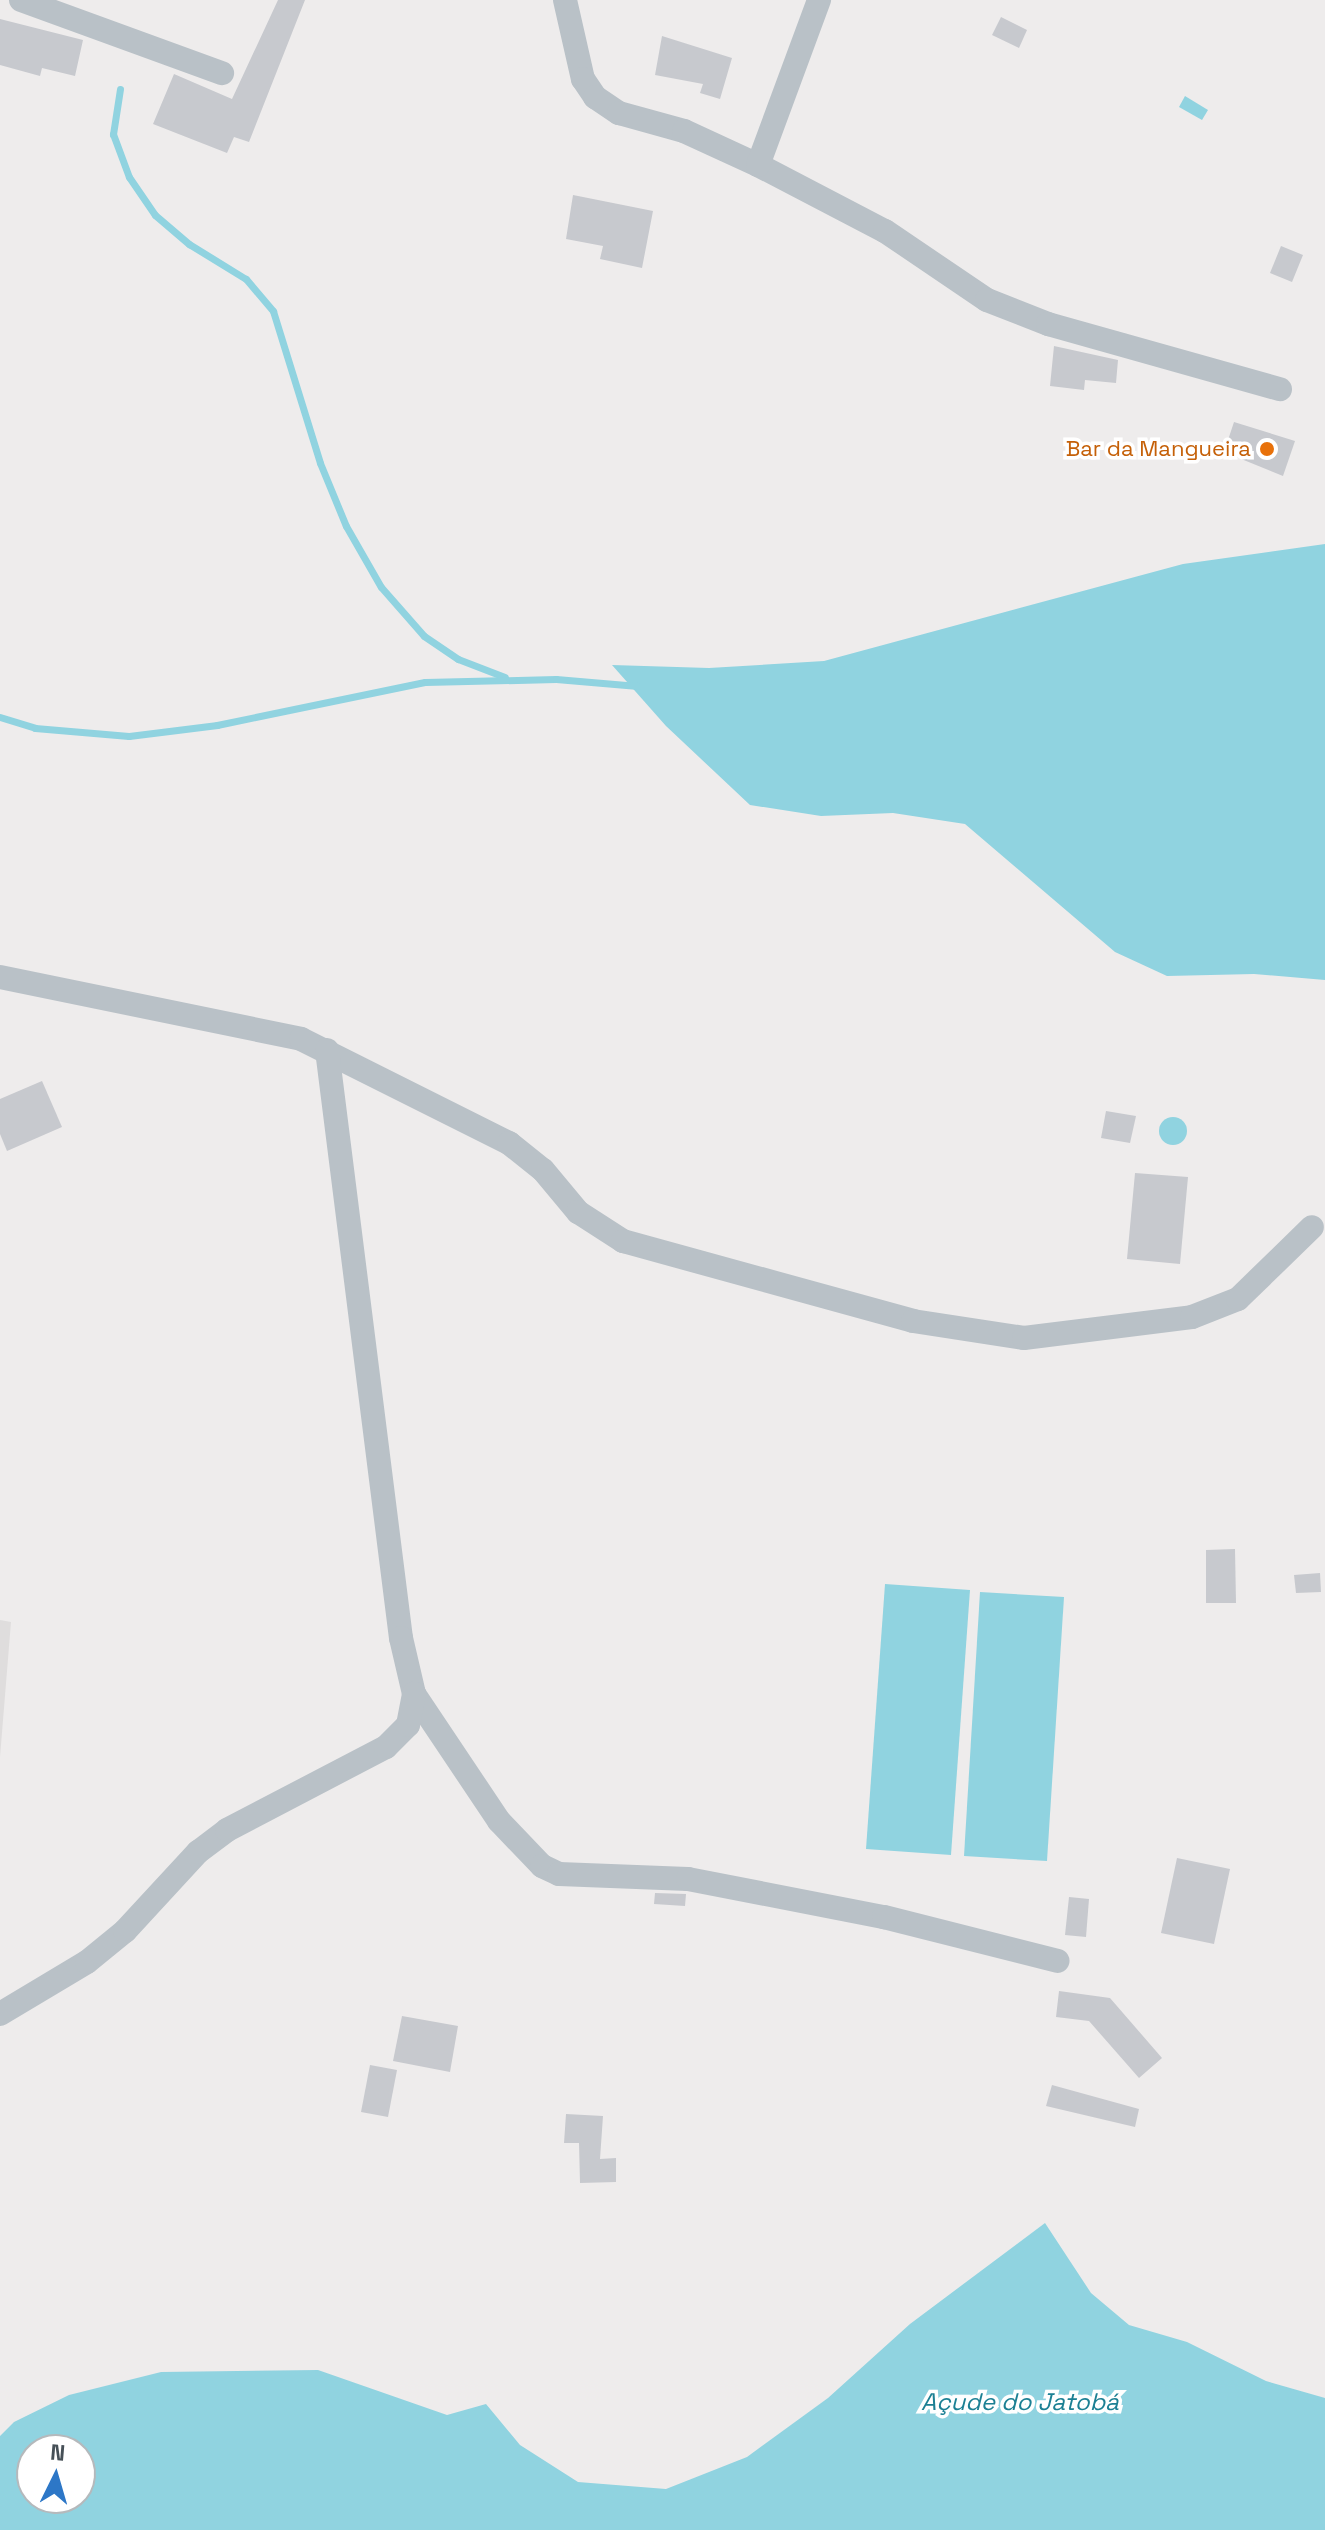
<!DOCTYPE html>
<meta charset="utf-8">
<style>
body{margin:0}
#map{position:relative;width:1325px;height:2530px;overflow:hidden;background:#eeecec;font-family:"Space Grotesk",sans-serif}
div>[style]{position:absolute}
.education>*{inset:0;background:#dfdddd}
.water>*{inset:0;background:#90d3e0}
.round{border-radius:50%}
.stream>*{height:7px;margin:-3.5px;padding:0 3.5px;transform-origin:3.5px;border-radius:3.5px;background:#90d3e0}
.building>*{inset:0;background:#c7c9ce}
.minor>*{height:24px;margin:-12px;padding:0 12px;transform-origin:12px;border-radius:12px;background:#b9c1c7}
.dots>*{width:22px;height:22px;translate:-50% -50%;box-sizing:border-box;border:4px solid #fff;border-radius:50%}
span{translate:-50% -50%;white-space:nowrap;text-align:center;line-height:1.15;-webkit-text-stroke:7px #fff;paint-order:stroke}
.food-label{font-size:22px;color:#c56008}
.right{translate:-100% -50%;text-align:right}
.water-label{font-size:24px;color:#1c8094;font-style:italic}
.north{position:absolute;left:16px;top:2434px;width:80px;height:80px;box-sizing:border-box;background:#fff;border:2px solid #b5b9bc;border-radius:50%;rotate:5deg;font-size:22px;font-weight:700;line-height:32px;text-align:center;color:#465057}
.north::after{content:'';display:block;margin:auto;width:28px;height:36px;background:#2d77c7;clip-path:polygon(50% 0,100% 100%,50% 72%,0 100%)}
</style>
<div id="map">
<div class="education">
<div style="clip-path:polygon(0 1620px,11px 1622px,0 1757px)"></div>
</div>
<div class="water">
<div style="clip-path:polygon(1185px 96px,1208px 110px,1202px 120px,1179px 107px)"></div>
<div style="clip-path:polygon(1325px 544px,1325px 980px,1254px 974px,1167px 976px,1115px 952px,965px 824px,893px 813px,821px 816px,750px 805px,666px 726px,612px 665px,709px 668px,824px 661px,1183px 564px)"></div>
<div class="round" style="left:1159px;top:1117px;width:28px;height:28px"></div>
<div style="clip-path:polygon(885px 1584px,970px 1590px,951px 1855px,866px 1849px)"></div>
<div style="clip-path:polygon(980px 1592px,1064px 1597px,1047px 1861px,964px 1856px)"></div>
<div style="clip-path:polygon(evenodd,1045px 2223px,1091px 2293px,1129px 2325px,1187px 2342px,1266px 2381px,1325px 2398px,1325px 2530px,0 2530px,0 2436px,14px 2422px,69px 2395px,161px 2372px,318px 2370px,447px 2415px,486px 2404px,520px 2445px,578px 2482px,666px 2489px,747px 2457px,828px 2398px,910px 2324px,1045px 2223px,32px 2450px,80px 2450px,80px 2498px,32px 2498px,32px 2450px)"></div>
</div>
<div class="stream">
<div style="left:120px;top:89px;width:46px;rotate:98.8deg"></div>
<div style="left:113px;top:134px;width:46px;rotate:69.6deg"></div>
<div style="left:129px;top:177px;width:46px;rotate:55.6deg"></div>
<div style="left:155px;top:215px;width:45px;rotate:40.5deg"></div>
<div style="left:189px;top:244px;width:67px;rotate:31.6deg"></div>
<div style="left:246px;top:279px;width:42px;rotate:49.8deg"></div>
<div style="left:273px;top:311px;width:159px;rotate:72.8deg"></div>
<div style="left:320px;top:463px;width:68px;rotate:67.6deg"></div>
<div style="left:346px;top:526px;width:70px;rotate:60.2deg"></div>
<div style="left:381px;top:587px;width:65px;rotate:48.7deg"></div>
<div style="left:424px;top:636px;width:41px;rotate:34.1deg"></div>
<div style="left:458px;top:659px;width:50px;rotate:21deg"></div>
<div style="left:0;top:717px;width:37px;rotate:17deg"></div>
<div style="left:35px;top:728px;width:94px;rotate:4.9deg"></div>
<div style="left:129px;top:736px;width:89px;rotate:-7.1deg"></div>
<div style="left:217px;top:725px;width:212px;rotate:-11.7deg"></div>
<div style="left:425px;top:682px;width:131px;rotate:-1.3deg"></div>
<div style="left:556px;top:679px;width:82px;rotate:4.9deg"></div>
</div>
<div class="building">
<div style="clip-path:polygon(278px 0,305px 0,249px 142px,234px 137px,227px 153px,153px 124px,174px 74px,232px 99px)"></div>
<div style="clip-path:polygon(1001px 17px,1027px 30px,1019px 48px,992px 35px)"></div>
<div style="clip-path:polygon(0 19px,83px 40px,75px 76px,42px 68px,40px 76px,0 65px)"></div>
<div style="clip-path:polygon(662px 36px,732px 58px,720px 99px,700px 93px,703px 84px,655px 75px)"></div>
<div style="clip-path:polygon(573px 195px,653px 211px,642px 268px,600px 259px,603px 246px,566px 239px)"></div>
<div style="clip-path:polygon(1281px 246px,1303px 255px,1292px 282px,1270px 273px)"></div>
<div style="clip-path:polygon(1054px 346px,1118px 360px,1116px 383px,1085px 380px,1084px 390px,1050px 386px)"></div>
<div style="clip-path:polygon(1234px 422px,1295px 441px,1283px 476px,1224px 452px)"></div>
<div style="clip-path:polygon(42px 1081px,62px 1127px,7px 1151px,0 1134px,0 1099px)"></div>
<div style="clip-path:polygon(1106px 1111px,1136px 1116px,1130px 1143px,1101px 1138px)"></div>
<div style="clip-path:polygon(1135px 1173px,1188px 1177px,1180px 1264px,1127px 1259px)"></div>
<div style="clip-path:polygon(1235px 1549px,1236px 1603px,1206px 1603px,1206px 1550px)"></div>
<div style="clip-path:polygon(1320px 1573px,1321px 1592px,1296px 1593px,1294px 1575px)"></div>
<div style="clip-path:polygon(1177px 1858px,1230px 1869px,1214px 1944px,1161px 1933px)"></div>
<div style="clip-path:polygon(655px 1893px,686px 1894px,685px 1906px,654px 1904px)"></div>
<div style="clip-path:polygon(1069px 1897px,1089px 1899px,1086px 1937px,1065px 1935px)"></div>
<div style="clip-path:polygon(1059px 1991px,1110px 1998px,1162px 2058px,1139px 2078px,1089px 2021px,1056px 2017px)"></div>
<div style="clip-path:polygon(402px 2016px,458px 2026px,450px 2072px,393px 2061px)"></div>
<div style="clip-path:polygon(370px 2065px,397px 2070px,388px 2117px,361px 2112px)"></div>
<div style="clip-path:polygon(1052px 2085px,1139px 2109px,1135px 2127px,1046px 2106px)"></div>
<div style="clip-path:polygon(566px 2114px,603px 2116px,600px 2159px,616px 2158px,616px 2182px,580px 2183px,579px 2143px,564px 2143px)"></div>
</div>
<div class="minor">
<div style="left:21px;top:0;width:214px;rotate:20deg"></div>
<div style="left:565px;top:0;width:81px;rotate:77.2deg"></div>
<div style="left:583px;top:79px;width:22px;rotate:56deg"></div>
<div style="left:595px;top:97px;width:29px;rotate:34deg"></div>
<div style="left:619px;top:113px;width:67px;rotate:15.5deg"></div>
<div style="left:684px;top:131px;width:81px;rotate:24.7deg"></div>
<div style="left:758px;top:165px;width:143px;rotate:27.5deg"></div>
<div style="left:885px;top:231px;width:123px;rotate:34.1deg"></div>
<div style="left:987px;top:300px;width:66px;rotate:21.5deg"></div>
<div style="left:1048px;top:324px;width:241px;rotate:15.7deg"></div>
<div style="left:758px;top:165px;width:176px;rotate:-69.7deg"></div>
<div style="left:0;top:977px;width:307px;rotate:11.6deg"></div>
<div style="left:301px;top:1039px;width:233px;rotate:26.6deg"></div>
<div style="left:509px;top:1143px;width:43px;rotate:38.5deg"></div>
<div style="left:543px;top:1170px;width:55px;rotate:50.2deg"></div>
<div style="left:578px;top:1212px;width:54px;rotate:32.8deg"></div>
<div style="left:623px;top:1241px;width:301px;rotate:15.4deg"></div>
<div style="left:913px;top:1321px;width:112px;rotate:8.7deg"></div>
<div style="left:1024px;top:1338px;width:169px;rotate:-7.1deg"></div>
<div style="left:1192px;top:1317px;width:49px;rotate:-21.4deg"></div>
<div style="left:1238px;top:1299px;width:103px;rotate:-44.2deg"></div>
<div style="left:327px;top:1050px;width:593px;rotate:82.83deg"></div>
<div style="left:401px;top:1638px;width:57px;rotate:76.9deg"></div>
<div style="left:414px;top:1694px;width:153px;rotate:56.2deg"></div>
<div style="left:499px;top:1821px;width:62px;rotate:46.3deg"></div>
<div style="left:542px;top:1866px;width:19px;rotate:25deg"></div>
<div style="left:559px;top:1874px;width:129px;rotate:2.2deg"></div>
<div style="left:688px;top:1879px;width:200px;rotate:11deg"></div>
<div style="left:884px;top:1917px;width:179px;rotate:14.2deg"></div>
<div style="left:0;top:2014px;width:101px;rotate:-30.9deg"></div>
<div style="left:87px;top:1962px;width:49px;rotate:-39.2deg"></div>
<div style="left:125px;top:1931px;width:108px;rotate:-47.3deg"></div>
<div style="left:198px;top:1852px;width:36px;rotate:-37deg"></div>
<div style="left:227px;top:1830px;width:179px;rotate:-27.6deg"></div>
<div style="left:386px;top:1747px;width:31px;rotate:-45deg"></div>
<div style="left:408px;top:1725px;width:32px;rotate:-79deg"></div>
</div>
<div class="dots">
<div style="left:1267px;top:449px;background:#e8710a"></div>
</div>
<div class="food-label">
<span class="right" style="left:1251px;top:449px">Bar da Mangueira</span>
</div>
<div class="water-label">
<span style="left:1020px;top:2402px">Açude do Jatobá</span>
</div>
<div class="north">N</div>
</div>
